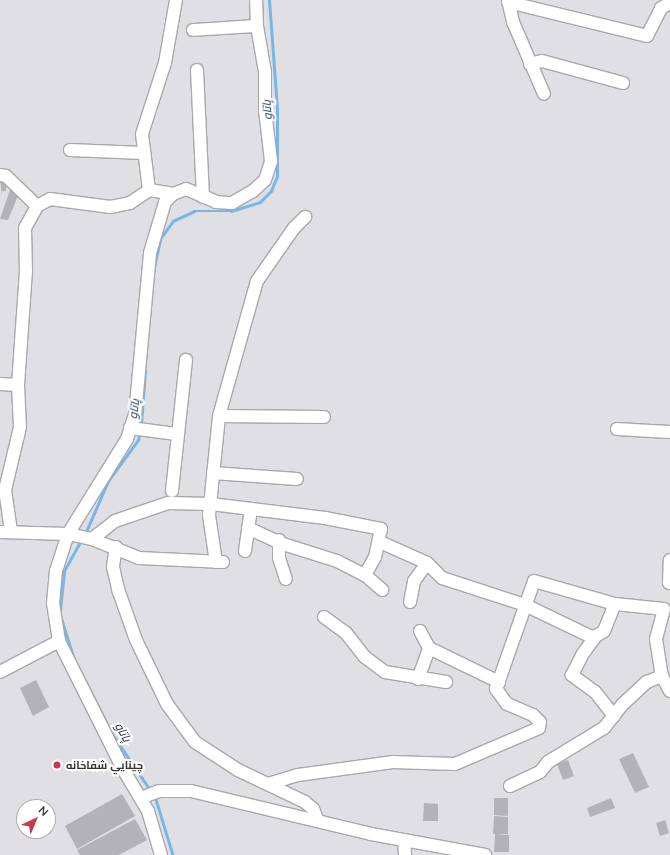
<!DOCTYPE html>
<meta charset="utf-8">
<style>
body{margin:0}
#map{position:relative;width:670px;height:855px;overflow:hidden;background:#e0e0e4;font-family:Mulish,Cairo,sans-serif}
div>[style]{position:absolute}
.stream>*{height:2.5px;margin:-1.25px;padding:0 1.25px;transform-origin:1.25px;border-radius:1.25px;background:#78b6e9}
.building>*{inset:0;background:#b3b2b6}
.roads{filter:drop-shadow(1px 0 #a8a8ac) drop-shadow(-1px 0 #a8a8ac) drop-shadow(0 1px #a8a8ac) drop-shadow(0 -1px #a8a8ac)}
.minor>*{height:12px;margin:-6px;padding:0 6px;transform-origin:6px;border-radius:6px;background:#fff}
.dots>*{width:11px;height:11px;translate:-50% -50%;box-sizing:border-box;border:2px solid #fff;border-radius:50%}
span{translate:-50% -50%;white-space:nowrap;text-align:center;line-height:1.15;-webkit-text-stroke:4px #fff;paint-order:stroke}
.poi-label{font-size:11px;color:#343435;font-weight:700}
.left{translate:0 -50%;text-align:left}
.water-label{font-size:12px;color:#122e43;font-style:italic}
.north{position:absolute;left:16px;top:799px;width:40px;height:40px;box-sizing:border-box;background:#fff;border:1px solid #aeaeae;border-radius:50%;rotate:44deg;font-size:11px;font-weight:700;line-height:16px;text-align:center;color:#343435}
.north::after{content:'';display:block;margin:auto;width:14px;height:18px;background:#c83851;clip-path:polygon(50% 0,100% 100%,50% 72%,0 100%)}
</style>
<div id="map">
<div class="stream">
<div style="left:154px;top:268px;width:30px;rotate:-78deg"></div>
<div style="left:160px;top:239px;width:22px;rotate:-54deg"></div>
<div style="left:173px;top:221px;width:23px;rotate:-25deg"></div>
<div style="left:194px;top:211px;width:37px"></div>
<div style="left:231px;top:211px;width:30px;rotate:-17deg"></div>
<div style="left:260px;top:202px;width:16px;rotate:-45deg"></div>
<div style="left:271px;top:191px;width:16px;rotate:-68deg"></div>
<div style="left:277px;top:176px;width:67px;rotate:-90deg"></div>
<div style="left:277px;top:109px;width:109px;rotate:-94.2deg"></div>
<div style="left:141px;top:425px;width:54px;rotate:-85.8deg"></div>
<div style="left:85px;top:534px;width:58px;rotate:-66.5deg"></div>
<div style="left:108px;top:481px;width:51px;rotate:-53.8deg"></div>
<div style="left:138px;top:440px;width:8px;rotate:-76deg"></div>
<div style="left:60px;top:610px;width:39px;rotate:-84deg"></div>
<div style="left:64px;top:571px;width:35px;rotate:-61deg"></div>
<div style="left:61px;top:617px;width:43px;rotate:72.4deg"></div>
<div style="left:79px;top:668px;width:75px;rotate:63.1deg"></div>
<div style="left:113px;top:735px;width:68px;rotate:55.8deg"></div>
<div style="left:155px;top:796px;width:62px;rotate:73deg"></div>
</div>
<div class="building">
<div style="clip-path:polygon(0 178px,6px 180px,6px 191px,2px 191px,2px 197px)"></div>
<div style="clip-path:polygon(12px 184px,20px 191px,8px 220px,0 219px)"></div>
<div style="clip-path:polygon(36px 680px,49px 707px,33px 716px,20px 688px)"></div>
<div style="clip-path:polygon(633px 753px,649px 787px,635px 793px,619px 759px)"></div>
<div style="clip-path:polygon(568px 760px,574px 776px,563px 780px,557px 764px)"></div>
<div style="clip-path:polygon(122px 794px,135px 816px,77px 849px,65px 826px)"></div>
<div style="clip-path:polygon(494px 798px,508px 798px,508px 816px,494px 815px)"></div>
<div style="clip-path:polygon(611px 798px,615px 808px,590px 817px,587px 808px)"></div>
<div style="clip-path:polygon(424px 803px,438px 804px,438px 821px,423px 821px)"></div>
<div style="clip-path:polygon(494px 816px,508px 817px,508px 834px,493px 834px)"></div>
<div style="clip-path:polygon(135px 819px,147px 840px,119px 855px,80px 855px,77px 850px)"></div>
<div style="clip-path:polygon(665px 820px,669px 833px,660px 836px,656px 823px)"></div>
<div style="clip-path:polygon(495px 834px,509px 835px,509px 852px,494px 852px)"></div>
</div>
<div class="roads">
<div class="minor">
<div style="left:508px;top:0;width:23px;rotate:77deg"></div>
<div style="left:513px;top:22px;width:78px;rotate:66.7deg"></div>
<div style="left:508px;top:2px;width:143px;rotate:13.7deg"></div>
<div style="left:647px;top:36px;width:31px;rotate:-63deg"></div>
<div style="left:661px;top:8px;width:10px;rotate:-29deg"></div>
<div style="left:193px;top:30px;width:64px;rotate:-3.6deg"></div>
<div style="left:530px;top:64px;width:12px;rotate:-14deg"></div>
<div style="left:542px;top:61px;width:84px;rotate:15.2deg"></div>
<div style="left:197px;top:70px;width:127px;rotate:87.3deg"></div>
<div style="left:70px;top:150px;width:73px;rotate:2.4deg"></div>
<div style="left:0;top:175px;width:6px;rotate:9deg"></div>
<div style="left:6px;top:176px;width:43px;rotate:44.1deg"></div>
<div style="left:149px;top:190px;width:56px;rotate:-97.1deg"></div>
<div style="left:142px;top:134px;width:75px;rotate:-72.1deg"></div>
<div style="left:165px;top:63px;width:64px;rotate:-80.1deg"></div>
<div style="left:0;top:384px;width:18px;rotate:3deg"></div>
<div style="left:219px;top:416px;width:105px;rotate:0.5deg"></div>
<div style="left:130px;top:428px;width:47px;rotate:7.3deg"></div>
<div style="left:617px;top:429px;width:53px;rotate:3.2deg"></div>
<div style="left:213px;top:473px;width:84px;rotate:4.1deg"></div>
<div style="left:172px;top:491px;width:132px;rotate:-83.9deg"></div>
<div style="left:248px;top:528px;width:38px;rotate:25deg"></div>
<div style="left:283px;top:544px;width:57px;rotate:17.5deg"></div>
<div style="left:337px;top:561px;width:31px;rotate:27deg"></div>
<div style="left:365px;top:575px;width:23px;rotate:41deg"></div>
<div style="left:11px;top:531px;width:41px;rotate:-98.3deg"></div>
<div style="left:5px;top:490px;width:65px;rotate:-76.6deg"></div>
<div style="left:20px;top:427px;width:42px;rotate:-92.7deg"></div>
<div style="left:18px;top:385px;width:113px;rotate:-86deg"></div>
<div style="left:26px;top:272px;width:44px;rotate:-91.3deg"></div>
<div style="left:25px;top:228px;width:25px;rotate:-61deg"></div>
<div style="left:37px;top:206px;width:15px;rotate:-28deg"></div>
<div style="left:50px;top:199px;width:61px;rotate:7.6deg"></div>
<div style="left:110px;top:207px;width:20px;rotate:-11deg"></div>
<div style="left:130px;top:203px;width:23px;rotate:-34deg"></div>
<div style="left:149px;top:190px;width:24px;rotate:9deg"></div>
<div style="left:0;top:532px;width:68px;rotate:1.7deg"></div>
<div style="left:68px;top:534px;width:25px;rotate:12deg"></div>
<div style="left:92px;top:539px;width:51px;rotate:22deg"></div>
<div style="left:139px;top:558px;width:84px;rotate:2.7deg"></div>
<div style="left:92px;top:539px;width:29px;rotate:-38deg"></div>
<div style="left:115px;top:521px;width:56px;rotate:-18.8deg"></div>
<div style="left:168px;top:503px;width:43px;rotate:1.3deg"></div>
<div style="left:211px;top:504px;width:115px;rotate:7deg"></div>
<div style="left:325px;top:518px;width:57px;rotate:11.1deg"></div>
<div style="left:381px;top:529px;width:29px;rotate:102deg"></div>
<div style="left:375px;top:557px;width:21px;rotate:119deg"></div>
<div style="left:279px;top:540px;width:18px;rotate:90deg"></div>
<div style="left:279px;top:558px;width:22px;rotate:72deg"></div>
<div style="left:380px;top:542px;width:51px;rotate:24.1deg"></div>
<div style="left:427px;top:563px;width:21px;rotate:45deg"></div>
<div style="left:442px;top:578px;width:87px;rotate:18deg"></div>
<div style="left:525px;top:605px;width:76px;rotate:25.6deg"></div>
<div style="left:116px;top:547px;width:20px;rotate:99deg"></div>
<div style="left:113px;top:567px;width:26px;rotate:77deg"></div>
<div style="left:119px;top:592px;width:51px;rotate:70.5deg"></div>
<div style="left:136px;top:640px;width:71px;rotate:64.2deg"></div>
<div style="left:167px;top:704px;width:47px;rotate:53.6deg"></div>
<div style="left:195px;top:742px;width:51px;rotate:33.1deg"></div>
<div style="left:238px;top:770px;width:74px;rotate:25.5deg"></div>
<div style="left:305px;top:802px;width:11px;rotate:41deg"></div>
<div style="left:313px;top:809px;width:11px;rotate:68deg"></div>
<div style="left:245px;top:551px;width:42px;rotate:-81.9deg"></div>
<div style="left:216px;top:562px;width:48px;rotate:-98.5deg"></div>
<div style="left:209px;top:515px;width:100px;rotate:-84.2deg"></div>
<div style="left:219px;top:416px;width:140px;rotate:-74.3deg"></div>
<div style="left:257px;top:281px;width:65px;rotate:-55.1deg"></div>
<div style="left:294px;top:228px;width:16px;rotate:-45deg"></div>
<div style="left:669px;top:583px;width:23px;rotate:-88deg"></div>
<div style="left:410px;top:602px;width:21px;rotate:-79deg"></div>
<div style="left:414px;top:581px;width:22px;rotate:-54deg"></div>
<div style="left:324px;top:617px;width:27px;rotate:36deg"></div>
<div style="left:346px;top:633px;width:31px;rotate:52deg"></div>
<div style="left:365px;top:657px;width:25px;rotate:37deg"></div>
<div style="left:385px;top:672px;width:62px;rotate:9.3deg"></div>
<div style="left:420px;top:631px;width:19px;rotate:62deg"></div>
<div style="left:429px;top:648px;width:78px;rotate:25.9deg"></div>
<div style="left:0;top:672px;width:67px;rotate:-27.7deg"></div>
<div style="left:418px;top:679px;width:33px;rotate:-70deg"></div>
<div style="left:614px;top:716px;width:31px;rotate:-128deg"></div>
<div style="left:595px;top:692px;width:29px;rotate:-144deg"></div>
<div style="left:572px;top:675px;width:22px;rotate:-63deg"></div>
<div style="left:582px;top:655px;width:24px;rotate:-54deg"></div>
<div style="left:596px;top:636px;width:9px;rotate:-32deg"></div>
<div style="left:604px;top:631px;width:29px;rotate:-68deg"></div>
<div style="left:268px;top:784px;width:31px;rotate:-17deg"></div>
<div style="left:298px;top:775px;width:96px;rotate:-7.8deg"></div>
<div style="left:393px;top:762px;width:62px;rotate:1.8deg"></div>
<div style="left:455px;top:764px;width:91px;rotate:-23.2deg"></div>
<div style="left:539px;top:728px;width:6px;rotate:-81deg"></div>
<div style="left:540px;top:722px;width:10px;rotate:-135deg"></div>
<div style="left:533px;top:715px;width:28px;rotate:-157deg"></div>
<div style="left:507px;top:704px;width:19px;rotate:-126deg"></div>
<div style="left:496px;top:689px;width:114px;rotate:-70.6deg"></div>
<div style="left:534px;top:581px;width:84px;rotate:15.9deg"></div>
<div style="left:615px;top:604px;width:49px;rotate:5.8deg"></div>
<div style="left:664px;top:609px;width:31px;rotate:105deg"></div>
<div style="left:656px;top:639px;width:37px;rotate:81deg"></div>
<div style="left:662px;top:676px;width:17px;rotate:62deg"></div>
<div style="left:510px;top:786px;width:33px;rotate:-25deg"></div>
<div style="left:540px;top:772px;width:13px;rotate:-51deg"></div>
<div style="left:548px;top:762px;width:66px;rotate:-31.3deg"></div>
<div style="left:604px;top:728px;width:31px;rotate:-52deg"></div>
<div style="left:623px;top:704px;width:33px;rotate:-43deg"></div>
<div style="left:647px;top:682px;width:16px;rotate:-22deg"></div>
<div style="left:141px;top:798px;width:19px;rotate:-21deg"></div>
<div style="left:159px;top:791px;width:32px"></div>
<div style="left:191px;top:791px;width:185px;rotate:13.4deg"></div>
<div style="left:371px;top:834px;width:116px;rotate:10.4deg"></div>
<div style="left:404px;top:840px;width:15px;rotate:86deg"></div>
<div style="left:161px;top:855px;width:46px;rotate:-106.5deg"></div>
<div style="left:148px;top:811px;width:49px;rotate:-120.8deg"></div>
<div style="left:123px;top:769px;width:143px;rotate:-116.6deg"></div>
<div style="left:59px;top:641px;width:37px;rotate:-99deg"></div>
<div style="left:53px;top:604px;width:33px;rotate:-85deg"></div>
<div style="left:56px;top:571px;width:39px;rotate:-72deg"></div>
<div style="left:68px;top:534px;width:112px;rotate:-58.2deg"></div>
<div style="left:127px;top:439px;width:25px;rotate:-72deg"></div>
<div style="left:135px;top:415px;width:163px;rotate:-84.7deg"></div>
<div style="left:150px;top:253px;width:53px;rotate:-73.6deg"></div>
<div style="left:165px;top:202px;width:11px;rotate:-45deg"></div>
<div style="left:173px;top:194px;width:14px;rotate:-21deg"></div>
<div style="left:186px;top:189px;width:33px;rotate:23deg"></div>
<div style="left:216px;top:202px;width:16px;rotate:4deg"></div>
<div style="left:232px;top:203px;width:24px;rotate:-30deg"></div>
<div style="left:253px;top:191px;width:16px;rotate:-43deg"></div>
<div style="left:265px;top:180px;width:20px;rotate:-72deg"></div>
<div style="left:271px;top:161px;width:51px;rotate:-96.7deg"></div>
<div style="left:265px;top:110px;width:38px;rotate:-90deg"></div>
<div style="left:265px;top:72px;width:47px;rotate:-99.9deg"></div>
<div style="left:257px;top:26px;width:26px;rotate:-92deg"></div>
</div>
</div>
<div class="dots">
<div style="left:57px;top:765px;background:#c83851"></div>
</div>
<div class="poi-label">
<span class="left" style="left:66px;top:765px">چينايي شفاخانه</span>
</div>
<div class="water-label">
<span style="left:267px;top:110px;rotate:-94deg">پاتاو</span>
<span style="left:134px;top:409px;rotate:-82deg">پاتاو</span>
<span style="left:123px;top:732px;rotate:60deg">پاتاو</span>
</div>
<div class="north">N</div>
</div>
